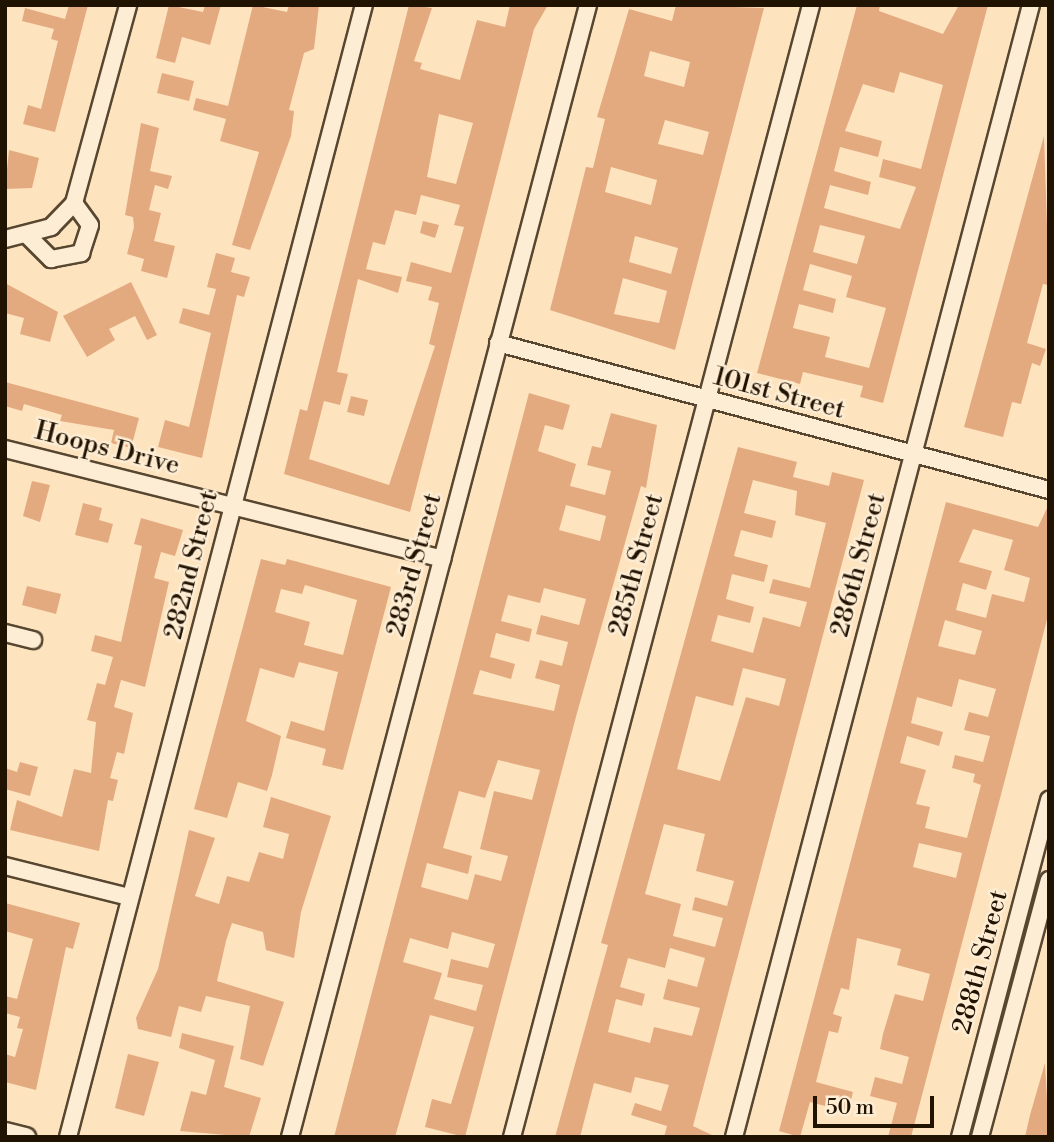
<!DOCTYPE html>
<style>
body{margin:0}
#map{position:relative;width:1054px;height:1142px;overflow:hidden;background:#fee3bf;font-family:"Libre Bodoni",serif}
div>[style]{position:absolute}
.building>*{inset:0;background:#e4aa7f}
.roads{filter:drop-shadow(2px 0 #584730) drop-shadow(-2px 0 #584730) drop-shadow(0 2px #584730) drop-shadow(0 -2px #584730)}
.minor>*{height:16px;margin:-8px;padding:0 8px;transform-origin:8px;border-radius:8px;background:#feedd5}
.tertiary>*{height:19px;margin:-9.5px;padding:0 9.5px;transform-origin:9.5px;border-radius:9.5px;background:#feedd5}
span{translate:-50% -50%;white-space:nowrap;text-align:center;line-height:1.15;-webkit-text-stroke:5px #feedd5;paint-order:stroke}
.street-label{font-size:26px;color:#211301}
.frame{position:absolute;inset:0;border:7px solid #211301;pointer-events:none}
.scale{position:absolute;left:813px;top:1096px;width:121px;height:32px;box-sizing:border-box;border:4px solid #211301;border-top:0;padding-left:9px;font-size:21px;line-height:24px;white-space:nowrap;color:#211301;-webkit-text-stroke:5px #feedd5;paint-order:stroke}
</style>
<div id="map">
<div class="building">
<div style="clip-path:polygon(69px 5px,88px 5px,55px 132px,23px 124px,28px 105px,41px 109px,58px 41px,51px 39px,54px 29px,22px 21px,25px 8px,65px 19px)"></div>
<div style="clip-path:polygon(169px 5px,203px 12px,205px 5px,221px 5px,210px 45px,182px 37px,175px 63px,156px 58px)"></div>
<div style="clip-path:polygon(253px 5px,287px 12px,289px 5px,319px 5px,314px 49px,304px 53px,289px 110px,294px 111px,291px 136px,250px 250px,232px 245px,259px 152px,220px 141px,226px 119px,193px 110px,196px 98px,228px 106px)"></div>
<div style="clip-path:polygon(evenodd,409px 5px,432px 8px,414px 61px,422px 63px,420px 69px,460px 80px,477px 20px,505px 27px,510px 5px,548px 5px,534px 29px,410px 512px,284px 474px,300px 409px,307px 411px,409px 5px,439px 114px,473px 123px,456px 184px,427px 177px,439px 114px,409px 5px,421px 195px,460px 205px,454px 225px,464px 227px,451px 273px,411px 262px,406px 281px,432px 287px,428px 300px,439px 303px,429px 344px,435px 346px,389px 485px,309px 459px,324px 401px,340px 405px,348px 374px,337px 372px,358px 279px,398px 293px,402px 277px,366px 269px,373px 242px,385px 245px,395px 210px,416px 215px,421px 195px)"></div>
<div style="clip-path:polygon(evenodd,676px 5px,764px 8px,675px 350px,550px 310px,586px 167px,593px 168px,605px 119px,597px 117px,629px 9px,672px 21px,676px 5px,650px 51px,690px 62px,684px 87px,644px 76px,650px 51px,676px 5px,665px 120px,709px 132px,703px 155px,658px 144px,665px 120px,676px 5px,611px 167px,657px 180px,651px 205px,605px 192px,611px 167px,676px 5px,635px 236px,678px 248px,671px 274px,629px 262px,635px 236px,676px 5px,623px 278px,667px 291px,659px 323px,614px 314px,623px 278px)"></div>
<div style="clip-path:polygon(evenodd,857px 5px,880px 5px,879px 11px,943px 34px,959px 5px,988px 5px,883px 403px,860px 397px,863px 386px,803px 372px,800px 384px,757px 373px,857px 5px,900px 72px,943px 85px,921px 169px,883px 159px,879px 177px,916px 187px,900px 229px,824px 208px,830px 185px,868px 195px,871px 182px,834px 171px,840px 147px,878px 157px,882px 141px,845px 131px,863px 84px,894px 93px,900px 72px,857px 5px,820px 225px,865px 236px,857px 264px,813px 252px,820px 225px,857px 5px,810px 264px,852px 276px,846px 297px,886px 308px,869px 368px,825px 357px,830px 337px,793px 328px,799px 304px,833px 313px,836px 299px,803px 290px,810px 264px)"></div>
<div style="clip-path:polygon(162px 73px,194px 81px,189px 101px,157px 93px)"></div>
<div style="clip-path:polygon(141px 123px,159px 128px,150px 171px,172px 176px,168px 189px,155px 185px,149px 210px,161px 213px,154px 241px,175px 246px,167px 278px,141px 271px,144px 259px,127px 254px,134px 227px,133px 217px,125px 215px)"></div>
<div style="clip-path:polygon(1044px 136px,1049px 285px,1043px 284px,1027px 343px,1046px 349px,1040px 366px,1032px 363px,1021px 404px,1012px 402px,1003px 437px,964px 427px)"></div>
<div style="clip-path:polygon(9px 150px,39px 158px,32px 188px,5px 189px)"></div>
<div style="clip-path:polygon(423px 221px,439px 225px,435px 238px,420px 233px)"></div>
<div style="clip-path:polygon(216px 253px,235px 258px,231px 272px,250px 277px,244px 297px,237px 295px,202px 458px,158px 447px,165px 420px,189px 427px,211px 333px,179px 323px,183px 308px,209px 315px,216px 289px,207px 287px)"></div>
<div style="clip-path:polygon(131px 282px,157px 335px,147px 340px,135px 316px,109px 329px,115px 340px,87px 357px,63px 316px)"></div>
<div style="clip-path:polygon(5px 283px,58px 312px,50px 342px,20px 334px,24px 318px,5px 313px)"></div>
<div style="clip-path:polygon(5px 382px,139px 418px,131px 448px,111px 443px,114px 430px,60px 421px,62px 415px,24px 404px,22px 411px,5px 406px)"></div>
<div style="clip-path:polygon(evenodd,529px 393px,570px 405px,563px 430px,545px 425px,538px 451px,576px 464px,570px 486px,605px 495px,611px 471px,587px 465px,592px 446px,601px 448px,611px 413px,657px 425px,646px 488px,641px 486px,577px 713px,465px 1137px,425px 1127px,432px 1099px,451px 1104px,474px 1027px,430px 1015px,395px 1137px,334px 1137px,529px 393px,566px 505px,606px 516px,600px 541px,559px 530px,566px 505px,529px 393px,544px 588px,586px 599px,579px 625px,541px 615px,536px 634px,568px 642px,562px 666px,540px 660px,535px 678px,560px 685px,554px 711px,473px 694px,480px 670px,511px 679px,515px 664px,490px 657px,496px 633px,529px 642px,532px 629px,501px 621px,508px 595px,540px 603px,544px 588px,529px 393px,498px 760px,540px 770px,532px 800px,494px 791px,480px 849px,508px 856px,501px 881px,475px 874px,468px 900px,421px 887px,427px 863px,468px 874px,472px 856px,443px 848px,459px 791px,485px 798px,498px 760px,529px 393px,452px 932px,495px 944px,488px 968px,451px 959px,447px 977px,483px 985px,476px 1011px,434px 999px,442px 973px,403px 962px,410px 938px,448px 949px,452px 932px)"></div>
<div style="clip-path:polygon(351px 396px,368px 400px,364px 416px,347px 412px)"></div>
<div style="clip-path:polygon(evenodd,738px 447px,797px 462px,793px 477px,829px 486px,832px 472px,864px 480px,693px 1126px,716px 1137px,664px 1137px,667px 1126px,631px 1115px,635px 1103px,661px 1111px,669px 1085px,635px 1077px,631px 1093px,594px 1083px,580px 1137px,555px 1137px,608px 945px,601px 943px,738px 447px,753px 480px,797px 491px,795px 515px,826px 523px,810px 588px,773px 579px,769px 593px,807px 602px,800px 627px,763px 617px,753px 653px,711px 641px,718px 615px,750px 623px,754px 607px,726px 599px,732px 574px,764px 582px,768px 565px,734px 556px,741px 530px,772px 538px,776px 521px,744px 513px,753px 480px,738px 447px,743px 668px,786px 679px,779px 706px,746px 697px,720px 781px,677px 769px,696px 696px,733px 706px,743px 668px,738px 447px,664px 824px,705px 834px,696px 871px,734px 881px,727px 906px,695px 897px,692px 910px,723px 918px,715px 947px,673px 936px,681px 904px,645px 894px,664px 824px,738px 447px,670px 948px,705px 958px,697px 987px,668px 979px,663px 999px,700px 1008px,692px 1036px,654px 1027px,650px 1043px,608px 1032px,616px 999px,642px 1006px,645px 994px,620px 987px,628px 958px,665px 968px,670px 948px)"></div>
<div style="clip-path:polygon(32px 481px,50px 485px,40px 522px,23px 516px)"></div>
<div style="clip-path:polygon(evenodd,946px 502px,1038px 527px,1049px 504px,1049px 612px,911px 1137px,888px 1137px,897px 1103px,870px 1096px,875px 1077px,902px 1084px,909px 1057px,880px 1049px,883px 1034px,895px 994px,923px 1001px,930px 974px,897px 965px,901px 949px,857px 938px,849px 990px,841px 988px,833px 1014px,842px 1017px,838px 1033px,829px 1031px,816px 1082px,853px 1092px,848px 1112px,810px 1102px,800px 1137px,779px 1131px,946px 502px,973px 529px,1013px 540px,1004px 570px,1030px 578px,1024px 602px,992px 594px,986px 618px,956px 610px,963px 583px,986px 590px,992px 571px,959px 562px,973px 529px,946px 502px,945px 620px,982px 631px,975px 655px,938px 646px,945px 620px,946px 502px,959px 679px,996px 689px,988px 717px,969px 712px,964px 730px,990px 736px,983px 762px,955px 755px,952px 768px,975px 774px,973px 782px,981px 785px,967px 838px,925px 828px,930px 807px,916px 804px,926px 770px,900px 763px,907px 736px,939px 746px,943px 732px,911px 723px,917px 697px,952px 707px,959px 679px,946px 502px,919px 843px,962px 853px,956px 878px,913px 867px,919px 843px)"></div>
<div style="clip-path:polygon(83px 503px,102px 508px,99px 520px,113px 524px,108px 543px,75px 535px)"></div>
<div style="clip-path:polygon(141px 518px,183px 530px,175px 556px,161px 552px,154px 578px,169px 582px,145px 687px,121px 680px,114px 707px,133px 713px,124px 754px,117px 752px,110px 778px,118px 780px,113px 801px,108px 800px,99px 851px,10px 830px,17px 800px,62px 817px,74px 769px,91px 773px,96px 722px,87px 720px,97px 683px,105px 685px,113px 657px,91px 651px,95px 635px,121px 642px,142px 546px,134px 544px)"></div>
<div style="clip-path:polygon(evenodd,261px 559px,285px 565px,287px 559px,391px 587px,343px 770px,322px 765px,326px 749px,286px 738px,291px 721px,324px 731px,338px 672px,299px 662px,294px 678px,260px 668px,246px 721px,281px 736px,272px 775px,267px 791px,238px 782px,227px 818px,194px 809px,261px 559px,305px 585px,357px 600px,343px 655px,304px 645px,310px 622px,275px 612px,281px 589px,302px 594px,305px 585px)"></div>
<div style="clip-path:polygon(27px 586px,61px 594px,56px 614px,22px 605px)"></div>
<div style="clip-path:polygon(20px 762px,38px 767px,30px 796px,5px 789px,5px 768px,17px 772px)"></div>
<div style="clip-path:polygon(271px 797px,331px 816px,301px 912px,294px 958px,266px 950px,263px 932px,232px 923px,226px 941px,217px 981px,284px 1002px,263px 1066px,240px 1059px,250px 1006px,206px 996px,201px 1012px,179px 1006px,171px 1037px,138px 1029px,136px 1018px,158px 969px,189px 830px,215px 838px,195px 896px,219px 904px,227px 876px,249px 882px,259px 852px,283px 859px,289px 834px,263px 827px)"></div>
<div style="clip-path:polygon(5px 903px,80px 923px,73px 949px,66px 947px,36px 1090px,5px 1082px,5px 1054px,15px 1057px,23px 1029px,17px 1028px,20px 1017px,5px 1013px,5px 996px,17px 999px,33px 939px,5px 931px)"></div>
<div style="clip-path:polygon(182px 1033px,234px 1046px,224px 1087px,261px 1098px,249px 1137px,180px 1131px,191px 1091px,206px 1095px,215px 1060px,179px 1048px)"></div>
<div style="clip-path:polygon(128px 1054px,159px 1062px,144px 1116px,115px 1108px)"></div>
<div style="clip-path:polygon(1045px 1063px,1049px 1137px,1025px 1137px,1030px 1115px)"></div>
</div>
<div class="roads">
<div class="minor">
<div style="left:28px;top:236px;width:33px;rotate:45deg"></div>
<div style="left:51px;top:259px;width:31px;rotate:-11deg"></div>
<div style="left:81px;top:253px;width:29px;rotate:-72deg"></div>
<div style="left:90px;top:225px;width:27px;rotate:-126deg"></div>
<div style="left:5px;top:239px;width:48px;rotate:-14.6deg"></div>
<div style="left:51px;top:227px;width:33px;rotate:-46deg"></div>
<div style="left:74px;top:203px;width:205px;rotate:-74.7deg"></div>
<div style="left:498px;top:343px;width:570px;rotate:14.94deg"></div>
<div style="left:5px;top:449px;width:451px;rotate:14.1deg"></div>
<div style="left:5px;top:633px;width:29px;rotate:14deg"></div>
<div style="left:5px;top:866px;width:128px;rotate:14deg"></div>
<div style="left:68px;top:1137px;width:1170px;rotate:-75.35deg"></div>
<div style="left:290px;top:1137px;width:1171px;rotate:-75.25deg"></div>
<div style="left:512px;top:1137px;width:1171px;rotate:-75.2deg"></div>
<div style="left:734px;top:1137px;width:1170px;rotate:-75.3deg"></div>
<div style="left:960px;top:1137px;width:349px;rotate:-75.2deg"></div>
<div style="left:980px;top:1137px;width:266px;rotate:-75deg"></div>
</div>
<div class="tertiary">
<div style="left:5px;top:1132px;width:21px;rotate:14deg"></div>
</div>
</div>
<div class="street-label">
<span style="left:779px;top:394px;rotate:15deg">101st Street</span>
<span style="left:107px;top:449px;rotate:14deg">Hoops Drive</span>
<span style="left:192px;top:565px;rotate:-76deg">282nd Street</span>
<span style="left:415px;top:565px;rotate:-75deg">283rd Street</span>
<span style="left:637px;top:565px;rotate:-75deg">285th Street</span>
<span style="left:859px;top:565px;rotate:-75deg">286th Street</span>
<span style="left:981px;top:962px;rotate:-75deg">288th Street</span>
</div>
<div class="frame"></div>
<div class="scale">50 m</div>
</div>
